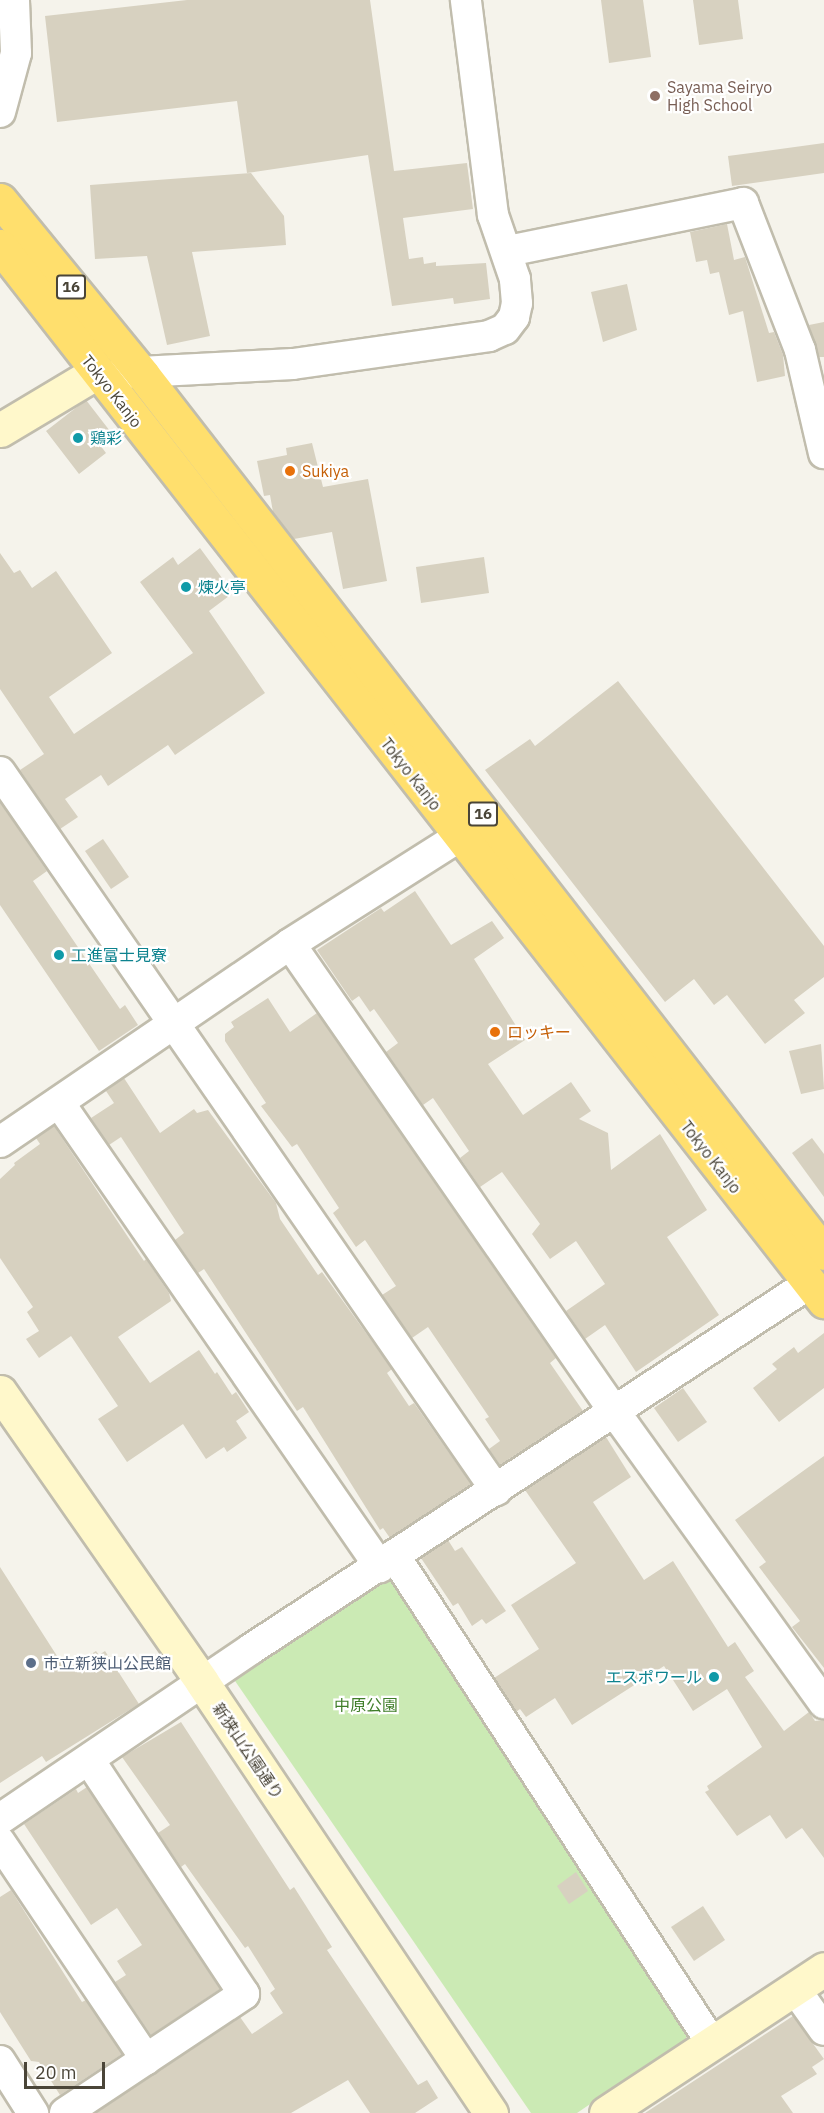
<!DOCTYPE html>
<meta charset="utf-8">
<style>
body{margin:0}
#map{position:relative;width:824px;height:2113px;overflow:hidden;background:#f5f3eb;font-family:"IBM Plex Sans","Noto Sans JP",sans-serif}
div>[style]{position:absolute}
.green>*{inset:0;background:#cbeab4}
.building>*{inset:0;background:#d7d1c0}
.roads{filter:drop-shadow(2px 0 #c1bdad) drop-shadow(-2px 0 #c1bdad) drop-shadow(0 2px #c1bdad) drop-shadow(0 -2px #c1bdad)}
.street>*{height:30px;margin:-15px;padding:0 15px;transform-origin:15px;border-radius:15px;background:#fff}
.secondary>*{height:33px;margin:-16.5px;padding:0 16.5px;transform-origin:16.5px;border-radius:16.5px;background:#fff8cb}
.highway>*{height:33px;margin:-16.5px;padding:0 16.5px;transform-origin:16.5px;border-radius:16.5px;background:#ffdf6d}
.dots>*{width:16px;height:16px;translate:-50% -50%;box-sizing:border-box;border:3px solid #fff;border-radius:50%}
span{translate:-50% -50%;white-space:nowrap;text-align:center;line-height:1.15;-webkit-text-stroke:4.5px #fff;paint-order:stroke}
.shield-label span{padding:2px 4px;background:#fff;border:2px solid;border-radius:4px;-webkit-text-stroke-width:0}
.shield-label{font-size:15px;color:#4a4538;font-weight:700}
.education-label{font-size:16px;color:#785e54}
.left{translate:0 -50%;text-align:left}
.street-label{font-size:16px;color:#4a4538}
.culture-label{font-size:16px;color:#0d838f}
.right{translate:-100% -50%;text-align:right}
.food-label{font-size:16px;color:#c56008}
.service-label{font-size:16px;color:#4e5e75}
.park-label{font-size:16px;color:#407e2a}
.scale{position:absolute;left:24px;top:2062px;width:81px;height:27px;box-sizing:border-box;border:3px solid #4a4538;border-top:0;padding-left:8px;font-size:18px;line-height:21px;white-space:nowrap;color:#4a4538;-webkit-text-stroke:4px #fff;paint-order:stroke}
</style>
<div id="map">
<div class="green">
<div style="clip-path:polygon(381px 1579px,399px 1582px,689px 2029px,686px 2039px,577px 2113px,531px 2113px,233px 1678px)"></div>
</div>
<div class="building">
<div style="clip-path:polygon(187px 0,370px 0,394px 171px,467px 163px,473px 209px,403px 218px,409px 259px,423px 257px,424px 264px,436px 262px,436px 266px,486px 263px,490px 299px,454px 304px,453px 298px,392px 306px,368px 155px,247px 173px,237px 101px,57px 122px,45px 16px)"></div>
<div style="clip-path:polygon(601px 0,643px 0,651px 57px,609px 63px)"></div>
<div style="clip-path:polygon(693px 0,738px 0,743px 39px,699px 45px)"></div>
<div style="clip-path:polygon(824px 143px,824px 173px,732px 186px,728px 156px)"></div>
<div style="clip-path:polygon(251px 173px,284px 216px,286px 245px,192px 252px,210px 336px,167px 345px,147px 256px,95px 259px,90px 185px)"></div>
<div style="clip-path:polygon(727px 224px,734px 260px,745px 257px,769px 333px,774px 332px,783px 355px,785px 376px,757px 382px,743px 311px,729px 315px,719px 272px,710px 274px,707px 260px,696px 262px,690px 232px)"></div>
<div style="clip-path:polygon(627px 284px,637px 330px,603px 342px,591px 292px)"></div>
<div style="clip-path:polygon(824px 322px,824px 357px,819px 357px,809px 325px)"></div>
<div style="clip-path:polygon(86px 400px,113px 435px,100px 445px,106px 453px,79px 474px,46px 431px)"></div>
<div style="clip-path:polygon(312px 443px,323px 487px,368px 479px,387px 581px,343px 589px,332px 532px,294px 539px,273px 512px,270px 495px,264px 496px,257px 461px,287px 455px,286px 448px)"></div>
<div style="clip-path:polygon(200px 548px,233px 593px,209px 611px,265px 693px,175px 755px,168px 745px,108px 786px,101px 775px,65px 799px,78px 817px,60px 829px,20px 770px,44px 754px,0 689px,0 553px,14px 573px,20px 570px,32px 588px,56px 571px,112px 653px,49px 697px,74px 734px,193px 653px,140px 582px,173px 557px,178px 565px)"></div>
<div style="clip-path:polygon(484px 557px,489px 593px,421px 603px,416px 567px)"></div>
<div style="clip-path:polygon(618px 681px,824px 946px,824px 977px,794px 1000px,805px 1013px,765px 1044px,727px 995px,714px 1005px,694px 979px,665px 1002px,485px 770px,530px 739px,535px 746px)"></div>
<div style="clip-path:polygon(0 802px,47px 871px,33px 881px,120px 1009px,125px 1005px,138px 1025px,99px 1051px,0 905px)"></div>
<div style="clip-path:polygon(103px 839px,129px 877px,111px 889px,85px 851px)"></div>
<div style="clip-path:polygon(415px 891px,451px 945px,492px 921px,504px 938px,474px 959px,525px 1040px,488px 1064px,523px 1115px,571px 1082px,591px 1111px,579px 1119px,608px 1133px,611px 1170px,660px 1134px,707px 1210px,667px 1237px,719px 1315px,636px 1372px,605px 1325px,585px 1339px,566px 1311px,605px 1284px,576px 1241px,550px 1259px,532px 1234px,540px 1224px,502px 1172px,480px 1187px,460px 1158px,469px 1151px,433px 1098px,423px 1105px,386px 1052px,398px 1043px,374px 1009px,370px 1012px,359px 996px,352px 1001px,317px 950px,381px 908px,384px 912px)"></div>
<div style="clip-path:polygon(268px 998px,290px 1032px,317px 1013px,556px 1358px,550px 1363px,583px 1411px,500px 1465px,489px 1449px,500px 1441px,485px 1419px,489px 1417px,428px 1327px,412px 1338px,382px 1295px,396px 1286px,365px 1240px,356px 1247px,333px 1213px,339px 1208px,297px 1144px,292px 1147px,261px 1106px,266px 1103px,225px 1041px,225px 1034px,234px 1027px,231px 1022px)"></div>
<div style="clip-path:polygon(821px 1044px,824px 1089px,801px 1094px,789px 1051px)"></div>
<div style="clip-path:polygon(124px 1078px,160px 1133px,194px 1109px,197px 1113px,208px 1110px,276px 1203px,280px 1219px,318px 1275px,322px 1272px,392px 1369px,387px 1373px,409px 1406px,414px 1403px,471px 1484px,390px 1538px,383px 1528px,380px 1530px,303px 1407px,297px 1411px,204px 1269px,198px 1273px,175px 1240px,184px 1233px,121px 1137px,109px 1145px,91px 1118px,114px 1103px,106px 1091px)"></div>
<div style="clip-path:polygon(54px 1126px,144px 1261px,146px 1259px,169px 1293px,171px 1301px,118px 1337px,150px 1383px,199px 1350px,215px 1374px,217px 1372px,232px 1395px,236px 1392px,249px 1412px,236px 1421px,247px 1438px,227px 1452px,224px 1447px,206px 1459px,183px 1424px,127px 1462px,98px 1419px,118px 1406px,71px 1336px,39px 1358px,26px 1339px,39px 1331px,27px 1312px,33px 1307px,0 1258px,0 1179px,15px 1165px,14px 1163px,40px 1144px,36px 1138px)"></div>
<div style="clip-path:polygon(812px 1138px,824px 1154px,824px 1197px,792px 1153px)"></div>
<div style="clip-path:polygon(824px 1333px,824px 1388px,779px 1422px,753px 1388px,777px 1369px,772px 1364px,794px 1347px,798px 1353px)"></div>
<div style="clip-path:polygon(683px 1388px,707px 1422px,678px 1442px,654px 1408px)"></div>
<div style="clip-path:polygon(606px 1437px,631px 1477px,593px 1502px,644px 1580px,673px 1561px,728px 1647px,735px 1642px,754px 1671px,745px 1677px,784px 1731px,809px 1712px,815px 1721px,824px 1720px,824px 1858px,802px 1828px,786px 1839px,770px 1815px,737px 1836px,705px 1792px,709px 1790px,707px 1786px,762px 1747px,727px 1689px,693px 1711px,664px 1666px,572px 1725px,555px 1698px,526px 1717px,520px 1709px,516px 1712px,494px 1678px,539px 1649px,511px 1605px,576px 1563px,525px 1490px)"></div>
<div style="clip-path:polygon(824px 1456px,824px 1668px,792px 1627px,800px 1621px,759px 1567px,766px 1562px,735px 1520px)"></div>
<div style="clip-path:polygon(448px 1540px,455px 1551px,462px 1547px,506px 1611px,486px 1624px,482px 1619px,472px 1626px,458px 1603px,453px 1606px,421px 1558px)"></div>
<div style="clip-path:polygon(0 1567px,66px 1670px,96px 1651px,99px 1655px,105px 1651px,139px 1704px,46px 1762px,42px 1756px,0 1783px)"></div>
<div style="clip-path:polygon(181px 1722px,290px 1890px,294px 1887px,320px 1928px,332px 1947px,327px 1950px,418px 2085px,427px 2080px,438px 2098px,415px 2113px,370px 2113px,348px 2080px,291px 2113px,96px 2113px,240px 2017px,252px 2034px,283px 2013px,270px 1993px,275px 1989px,248px 1946px,245px 1948px,185px 1864px,181px 1867px,158px 1833px,170px 1825px,122px 1757px)"></div>
<div style="clip-path:polygon(87px 1787px,220px 1989px,151px 2035px,115px 1982px,126px 1975px,117px 1961px,142px 1945px,117px 1908px,91px 1925px,24px 1824px,76px 1789px,78px 1793px)"></div>
<div style="clip-path:polygon(576px 1872px,588px 1891px,569px 1904px,557px 1886px)"></div>
<div style="clip-path:polygon(11px 1890px,82px 2002px,86px 2000px,122px 2054px,60px 2095px,39px 2062px,31px 2061px,0 2012px,0 1897px)"></div>
<div style="clip-path:polygon(703px 1906px,725px 1940px,694px 1961px,671px 1927px)"></div>
<div style="clip-path:polygon(793px 2016px,824px 2059px,812px 2067px,817px 2074px,781px 2096px,793px 2113px,645px 2113px)"></div>
</div>
<div class="roads">
<div class="street">
<div style="left:0;top:112px;width:61px;rotate:-74.8deg"></div>
<div style="left:16px;top:53px;width:53px;rotate:-92.2deg"></div>
<div style="left:508px;top:251px;width:240px;rotate:-11.5deg"></div>
<div style="left:743px;top:203px;width:158px;rotate:68.8deg"></div>
<div style="left:800px;top:350px;width:106px;rotate:76.9deg"></div>
<div style="left:121px;top:373px;width:172px;rotate:-3deg"></div>
<div style="left:293px;top:364px;width:198px;rotate:-8.1deg"></div>
<div style="left:489px;top:336px;width:17px;rotate:-24deg"></div>
<div style="left:505px;top:329px;width:15px;rotate:-53deg"></div>
<div style="left:514px;top:317px;width:14px;rotate:-78deg"></div>
<div style="left:517px;top:303px;width:24px;rotate:-95deg"></div>
<div style="left:515px;top:279px;width:68px;rotate:-109deg"></div>
<div style="left:493px;top:215px;width:217px;rotate:-97.2deg"></div>
<div style="left:0;top:772px;width:873px;rotate:55.36deg"></div>
<div style="left:290px;top:944px;width:568px;rotate:55.25deg"></div>
<div style="left:614px;top:1411px;width:360px;rotate:54.3deg"></div>
<div style="left:60px;top:1104px;width:563px;rotate:55.35deg"></div>
<div style="left:0;top:1142px;width:351px;rotate:-34.3deg"></div>
<div style="left:290px;top:944px;width:201px;rotate:-32.4deg"></div>
<div style="left:394px;top:1555px;width:581px;rotate:56.94deg"></div>
<div style="left:0;top:1819px;width:303px;rotate:-34.1deg"></div>
<div style="left:251px;top:1649px;width:668px;rotate:-33.21deg"></div>
<div style="left:0;top:1842px;width:262px;rotate:56.1deg"></div>
<div style="left:795px;top:1989px;width:50px;rotate:54.7deg"></div>
<div style="left:0;top:2061px;width:62px;rotate:57.6deg"></div>
<div style="left:65px;top:2113px;width:215px;rotate:-33.6deg"></div>
<div style="left:244px;top:1994px;width:279px;rotate:-123.5deg"></div>
</div>
<div class="secondary">
<div style="left:0;top:430px;width:113px;rotate:-30.9deg"></div>
<div style="left:0;top:1392px;width:353px;rotate:55.1deg"></div>
<div style="left:202px;top:1682px;width:519px;rotate:56.16deg"></div>
<div style="left:606px;top:2113px;width:261px;rotate:-33.4deg"></div>
</div>
<div class="highway">
<div style="left:0;top:200px;width:226px;rotate:50.7deg"></div>
<div style="left:143px;top:375px;width:1111px;rotate:52.2deg"></div>
<div style="left:0;top:246px;width:1339px;rotate:52.01deg"></div>
</div>
</div>
<div class="dots">
<div style="left:655px;top:96px;background:#8d6e63"></div>
<div style="left:78px;top:438px;background:#0f9aa8"></div>
<div style="left:290px;top:471px;background:#e8710a"></div>
<div style="left:186px;top:587px;background:#0f9aa8"></div>
<div style="left:59px;top:955px;background:#0f9aa8"></div>
<div style="left:495px;top:1032px;background:#e8710a"></div>
<div style="left:31px;top:1663px;background:#5c6f8a"></div>
<div style="left:714px;top:1677px;background:#0f9aa8"></div>
</div>
<div class="shield-label">
<span style="left:71px;top:287px">16</span>
<span style="left:483px;top:814px">16</span>
</div>
<div class="education-label">
<span class="left" style="left:667px;top:96px">Sayama Seiryo<br>High School</span>
</div>
<div class="street-label">
<span style="left:112px;top:391px;rotate:52deg">Tokyo Kanjo</span>
<span style="left:411px;top:774px;rotate:52deg">Tokyo Kanjo</span>
<span style="left:711px;top:1157px;rotate:52deg">Tokyo Kanjo</span>
<span style="left:248px;top:1751px;rotate:56deg">新狭山公園通り</span>
</div>
<div class="culture-label">
<span class="left" style="left:90px;top:438px">鶏彩</span>
<span class="left" style="left:198px;top:587px">煉火亭</span>
<span class="left" style="left:71px;top:955px">工進富士見寮</span>
<span class="right" style="left:702px;top:1677px">エスポワール</span>
</div>
<div class="food-label">
<span class="left" style="left:302px;top:471px">Sukiya</span>
<span class="left" style="left:507px;top:1032px">ロッキー</span>
</div>
<div class="service-label">
<span class="left" style="left:43px;top:1663px">市立新狭山公民館</span>
</div>
<div class="park-label">
<span style="left:366px;top:1705px">中原公園</span>
</div>
<div class="scale">20 m</div>
</div>
